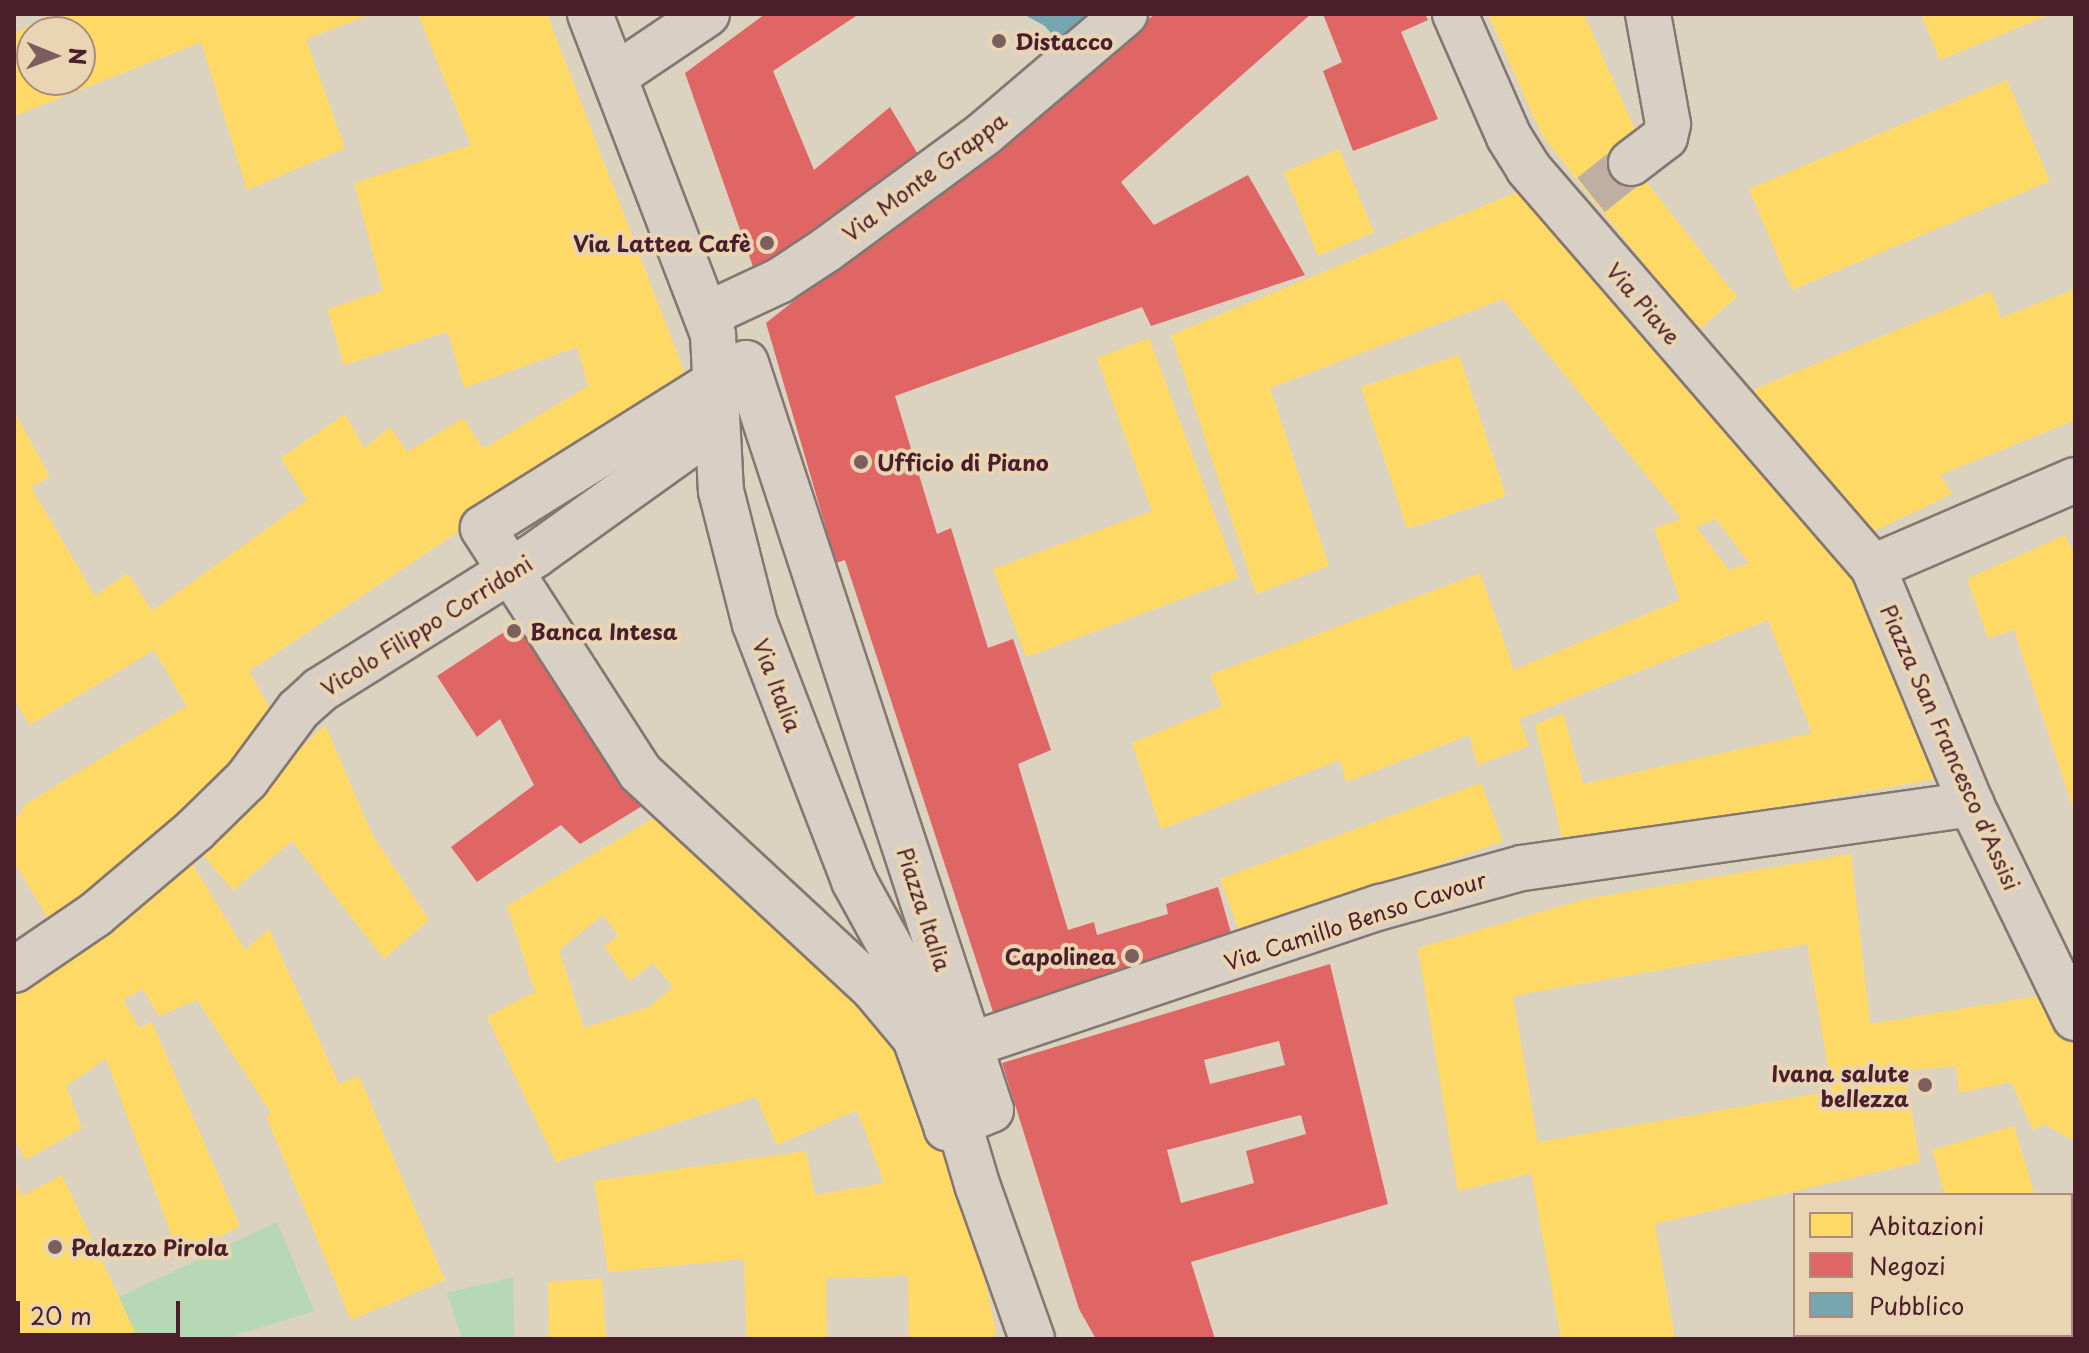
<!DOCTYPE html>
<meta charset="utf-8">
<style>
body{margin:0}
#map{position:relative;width:2089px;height:1353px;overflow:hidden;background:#dcd2c0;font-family:"Playpen Sans",sans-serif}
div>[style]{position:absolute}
.green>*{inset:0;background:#b6d8b4}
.homes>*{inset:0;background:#ffd966}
.shops>*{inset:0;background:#e06666}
.public>*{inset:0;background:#76a5af}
.minor-tunnel>*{height:44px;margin-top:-22px;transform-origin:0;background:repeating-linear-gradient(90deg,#bfaea2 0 44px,transparent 0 66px)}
.roads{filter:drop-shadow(2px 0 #847771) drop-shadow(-2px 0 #847771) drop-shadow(0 2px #847771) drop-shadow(0 -2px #847771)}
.minor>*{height:44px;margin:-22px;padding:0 22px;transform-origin:22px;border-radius:22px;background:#d8d0c4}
.dots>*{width:22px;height:22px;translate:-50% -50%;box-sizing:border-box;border:4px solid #e9d5b3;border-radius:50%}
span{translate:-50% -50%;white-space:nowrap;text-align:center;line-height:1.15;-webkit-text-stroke:8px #e9d5b3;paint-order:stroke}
.poi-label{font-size:22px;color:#4a1f2b;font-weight:700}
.left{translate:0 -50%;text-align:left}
.right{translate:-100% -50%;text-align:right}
.street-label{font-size:22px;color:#4a1f2b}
.frame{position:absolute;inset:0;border:16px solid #4a1f2b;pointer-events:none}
.legend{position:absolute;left:1793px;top:1193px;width:280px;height:144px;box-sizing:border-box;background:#e9d5b3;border:2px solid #a98c7d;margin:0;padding:10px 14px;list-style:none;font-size:24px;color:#4a1f2b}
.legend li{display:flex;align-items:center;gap:16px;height:40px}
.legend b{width:40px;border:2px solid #a98c7d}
.north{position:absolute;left:16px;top:16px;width:80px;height:80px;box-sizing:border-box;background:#e9d5b3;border:2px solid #a98c7d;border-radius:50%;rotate:91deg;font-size:22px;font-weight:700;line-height:32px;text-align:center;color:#4a1f2b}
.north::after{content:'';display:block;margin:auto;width:28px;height:36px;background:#7d5e5f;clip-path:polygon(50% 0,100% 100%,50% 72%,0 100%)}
.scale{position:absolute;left:16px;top:1301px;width:164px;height:36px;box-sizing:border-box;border:4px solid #4a1f2b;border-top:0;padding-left:10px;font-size:24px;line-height:28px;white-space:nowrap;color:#4a1f2b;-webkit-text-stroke:6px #e9d5b3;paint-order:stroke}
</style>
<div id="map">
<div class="green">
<div style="clip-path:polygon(277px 1222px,314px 1311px,224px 1339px,138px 1339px,119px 1297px)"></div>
<div style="clip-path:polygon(513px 1277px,514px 1339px,462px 1339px,447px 1293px)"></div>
</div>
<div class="homes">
<div style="clip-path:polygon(evenodd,51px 14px,372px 14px,306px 39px,345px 148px,247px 190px,201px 42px,14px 116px,14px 34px,51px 14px,32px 32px,80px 32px,80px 80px,32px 80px,32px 32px)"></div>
<div style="clip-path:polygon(418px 14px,547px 14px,687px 379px,249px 671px,273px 714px,251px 760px,54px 928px,14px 862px,14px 822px,26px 804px,187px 706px,154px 650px,30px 725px,14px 699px,14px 411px,50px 477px,31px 487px,95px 596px,128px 573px,152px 611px,307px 500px,281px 458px,345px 414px,364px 448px,390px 427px,407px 452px,463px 418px,483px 449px,588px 386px,577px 347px,464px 388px,448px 332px,344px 365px,327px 309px,383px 291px,354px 183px,471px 145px)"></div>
<div style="clip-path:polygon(1488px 14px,1584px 14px,1640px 141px,1622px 151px,1737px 297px,1697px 331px,1542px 135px)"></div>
<div style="clip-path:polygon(1921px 14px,2051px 14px,1940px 60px)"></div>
<div style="clip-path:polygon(2007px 80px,2050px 181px,1792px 290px,1749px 189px)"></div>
<div style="clip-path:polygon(1339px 149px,1374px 232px,1318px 256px,1284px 172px)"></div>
<div style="clip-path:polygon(evenodd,1529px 187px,1839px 539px,1946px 777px,1564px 847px,1535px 725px,1563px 713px,1583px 784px,1812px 733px,1768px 620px,1519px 719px,1529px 746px,1478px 765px,1469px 735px,1346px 782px,1340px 760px,1161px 829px,1132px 743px,1222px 706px,1210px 675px,1480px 573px,1514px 670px,1680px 600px,1654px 528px,1682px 519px,1503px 299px,1270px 388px,1329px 566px,1256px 594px,1171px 335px,1529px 187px,1716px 519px,1749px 563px,1729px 570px,1696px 527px,1716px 519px)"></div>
<div style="clip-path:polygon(2075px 289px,2075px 420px,1940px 475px,1952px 494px,1872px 532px,1748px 392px,1991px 291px,2001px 318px)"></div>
<div style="clip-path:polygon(1149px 338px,1238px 578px,1026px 657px,993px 569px,1152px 511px,1097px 358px)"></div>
<div style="clip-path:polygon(1459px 355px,1506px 496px,1407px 529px,1361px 387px)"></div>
<div style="clip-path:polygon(2065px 535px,2075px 555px,2074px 811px,2014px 630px,1988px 638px,1967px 579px)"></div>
<div style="clip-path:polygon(325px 725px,372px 834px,429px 920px,384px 959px,292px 841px,233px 890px,196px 847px)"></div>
<div style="clip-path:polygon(1481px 783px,1503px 841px,1242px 938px,1220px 879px)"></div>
<div style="clip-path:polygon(evenodd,667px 810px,913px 1041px,972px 1217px,996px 1332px,992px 1339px,909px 1339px,908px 1276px,826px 1278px,827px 1339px,747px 1339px,744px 1259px,608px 1272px,594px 1181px,806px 1151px,815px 1195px,884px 1183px,857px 1110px,777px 1145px,756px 1097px,556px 1162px,487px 1017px,535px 992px,507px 906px,667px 810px,603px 915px,618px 935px,604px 947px,630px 981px,653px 963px,673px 987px,649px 1007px,584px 1028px,559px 950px,603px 915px)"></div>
<div style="clip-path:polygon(evenodd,1851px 854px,1870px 1024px,2051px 994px,2075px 1041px,2075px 1142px,2044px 1124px,2033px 1130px,2011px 1082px,1959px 1093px,1956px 1066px,1905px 1071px,1920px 1162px,1655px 1224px,1675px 1339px,1561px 1339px,1531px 1173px,1458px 1191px,1418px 948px,1586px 899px,1851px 854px,1807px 944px,1832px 1091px,1538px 1142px,1513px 996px,1807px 944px)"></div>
<div style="clip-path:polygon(187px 855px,245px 950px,269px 929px,339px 1084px,359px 1076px,445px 1280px,351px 1320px,266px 1116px,271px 1113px,197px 1000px,159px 1016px,143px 989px,123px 1000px,139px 1028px,152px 1022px,240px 1226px,180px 1258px,106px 1059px,66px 1086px,82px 1128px,26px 1160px,14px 1139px,14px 995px)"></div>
<div style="clip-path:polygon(2014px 1126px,2035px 1195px,1945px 1195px,1932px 1150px)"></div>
<div style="clip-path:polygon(62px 1175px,119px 1297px,138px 1339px,14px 1339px,14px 1180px,22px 1196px)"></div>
<div style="clip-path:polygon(2071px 1225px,2075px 1339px,2031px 1339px,2029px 1335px,2071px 1335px)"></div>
<div style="clip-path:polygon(602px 1278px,606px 1339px,549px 1339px,548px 1282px)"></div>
<div style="clip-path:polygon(1987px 1335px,2021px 1335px,2022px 1336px,1988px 1339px)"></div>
</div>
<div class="shops">
<div style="clip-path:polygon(765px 14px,859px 14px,773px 71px,814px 170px,890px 107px,922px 161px,758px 281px,685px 73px)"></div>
<div style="clip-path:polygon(1155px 14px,1311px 14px,1121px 182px,1154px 225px,1248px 175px,1305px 275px,1151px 326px,1142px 307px,895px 396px,937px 534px,951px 528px,988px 648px,1013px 639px,1051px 750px,1018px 764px,1068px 930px,1094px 922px,1097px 935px,1168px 914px,1166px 904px,1218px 887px,1235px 947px,997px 1024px,845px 560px,836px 563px,766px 323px)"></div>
<div style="clip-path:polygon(1323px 14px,1425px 14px,1428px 20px,1401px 32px,1438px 119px,1353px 151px,1323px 71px,1342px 62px)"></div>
<div style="clip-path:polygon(530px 615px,652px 800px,580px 844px,561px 825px,477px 882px,451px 847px,534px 785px,500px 719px,477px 737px,437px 676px)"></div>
<div style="clip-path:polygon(evenodd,1330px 964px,1388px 1204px,1191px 1262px,1215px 1339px,1096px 1339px,1079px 1309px,1002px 1063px,1330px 964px,1279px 1041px,1285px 1065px,1210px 1084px,1204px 1060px,1279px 1041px,1330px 964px,1301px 1115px,1306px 1134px,1246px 1151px,1254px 1183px,1181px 1203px,1167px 1150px,1301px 1115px)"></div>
</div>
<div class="public">
<div style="clip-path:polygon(1023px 14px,1095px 14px,1059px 43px,1045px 26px)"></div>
</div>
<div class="minor-tunnel">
<div style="left:1591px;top:195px;width:51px;rotate:-38.7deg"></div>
</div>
<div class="roads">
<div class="minor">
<div style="left:590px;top:14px;width:344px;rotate:69deg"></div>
<div style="left:713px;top:335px;width:156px;rotate:87.1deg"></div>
<div style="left:721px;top:491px;width:137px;rotate:75.7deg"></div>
<div style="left:755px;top:624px;width:275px;rotate:68.9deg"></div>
<div style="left:854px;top:881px;width:149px;rotate:61.2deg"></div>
<div style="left:926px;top:1012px;width:183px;rotate:73.5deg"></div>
<div style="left:978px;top:1187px;width:161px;rotate:70.4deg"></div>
<div style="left:1455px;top:14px;width:134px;rotate:66.3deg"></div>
<div style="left:1509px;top:137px;width:36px;rotate:58deg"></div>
<div style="left:1528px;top:168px;width:527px;rotate:49.15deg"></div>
<div style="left:1873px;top:567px;width:256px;rotate:67.5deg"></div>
<div style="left:1971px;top:804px;width:238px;rotate:64.1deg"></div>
<div style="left:615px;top:76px;width:111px;rotate:-34deg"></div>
<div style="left:1631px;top:163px;width:43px;rotate:-37.4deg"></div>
<div style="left:1665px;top:137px;width:13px;rotate:-77deg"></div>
<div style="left:1668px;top:124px;width:112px;rotate:-100.3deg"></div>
<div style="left:706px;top:315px;width:81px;rotate:-25deg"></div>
<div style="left:779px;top:281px;width:56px;rotate:-33.4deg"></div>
<div style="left:826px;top:250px;width:197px;rotate:-36.3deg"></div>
<div style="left:985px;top:133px;width:184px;rotate:-40.4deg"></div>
<div style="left:746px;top:363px;width:786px;rotate:71.84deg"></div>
<div style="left:991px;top:1110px;width:48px;rotate:157.8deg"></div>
<div style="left:947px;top:1128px;width:96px;rotate:-109.6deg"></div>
<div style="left:915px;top:1038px;width:65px;rotate:-130deg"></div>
<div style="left:873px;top:988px;width:318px;rotate:-137.2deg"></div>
<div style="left:640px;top:772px;width:290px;rotate:-122.8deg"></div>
<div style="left:483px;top:528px;width:310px;rotate:-32.1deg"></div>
<div style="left:1873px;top:567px;width:220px;rotate:-23.3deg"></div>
<div style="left:14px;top:970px;width:99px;rotate:-34.3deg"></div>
<div style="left:96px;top:914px;width:130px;rotate:-40.3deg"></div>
<div style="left:195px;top:830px;width:73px;rotate:-44.4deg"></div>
<div style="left:247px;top:779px;width:86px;rotate:-53.5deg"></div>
<div style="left:298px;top:710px;width:30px;rotate:-42deg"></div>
<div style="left:320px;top:690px;width:254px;rotate:-32.1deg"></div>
<div style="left:535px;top:555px;width:220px;rotate:-35.6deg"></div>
<div style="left:943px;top:1054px;width:462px;rotate:-18.6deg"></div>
<div style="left:1381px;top:907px;width:146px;rotate:-15.5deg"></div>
<div style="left:1522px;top:868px;width:454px;rotate:-8.1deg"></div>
</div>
</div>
<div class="dots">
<div style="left:999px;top:41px;background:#7d5e5f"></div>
<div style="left:767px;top:243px;background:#7d5e5f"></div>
<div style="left:861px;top:462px;background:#7d5e5f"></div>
<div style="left:514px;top:631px;background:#7d5e5f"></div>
<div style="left:1132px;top:956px;background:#7d5e5f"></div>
<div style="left:1925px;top:1085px;background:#7d5e5f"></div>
<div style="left:55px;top:1247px;background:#7d5e5f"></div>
</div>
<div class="poi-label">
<span class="left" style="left:1015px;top:41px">Distacco</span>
<span class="right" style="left:751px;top:243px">Via Lattea Cafè</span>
<span class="left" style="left:877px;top:462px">Ufficio di Piano</span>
<span class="left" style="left:530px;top:631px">Banca Intesa</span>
<span class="right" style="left:1116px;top:956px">Capolinea</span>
<span class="right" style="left:1909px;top:1085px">Ivana salute<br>bellezza</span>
<span class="left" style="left:71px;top:1247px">Palazzo Pirola</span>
</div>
<div class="street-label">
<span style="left:924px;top:176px;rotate:-37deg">Via Monte Grappa</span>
<span style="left:1644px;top:303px;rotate:49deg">Via Piave</span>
<span style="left:426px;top:625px;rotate:-32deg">Vicolo Filippo Corridoni</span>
<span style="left:778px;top:685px;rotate:69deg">Via Italia</span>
<span style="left:1951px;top:747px;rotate:66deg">Piazza San Francesco d'Assisi</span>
<span style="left:925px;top:909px;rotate:72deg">Piazza Italia</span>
<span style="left:1355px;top:920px;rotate:-18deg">Via Camillo Benso Cavour</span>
</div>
<div class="frame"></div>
<ul class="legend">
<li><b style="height:22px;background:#ffd966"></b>Abitazioni</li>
<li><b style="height:22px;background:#e06666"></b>Negozi</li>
<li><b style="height:22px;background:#76a5af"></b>Pubblico</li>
</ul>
<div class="north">N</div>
<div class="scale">20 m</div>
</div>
